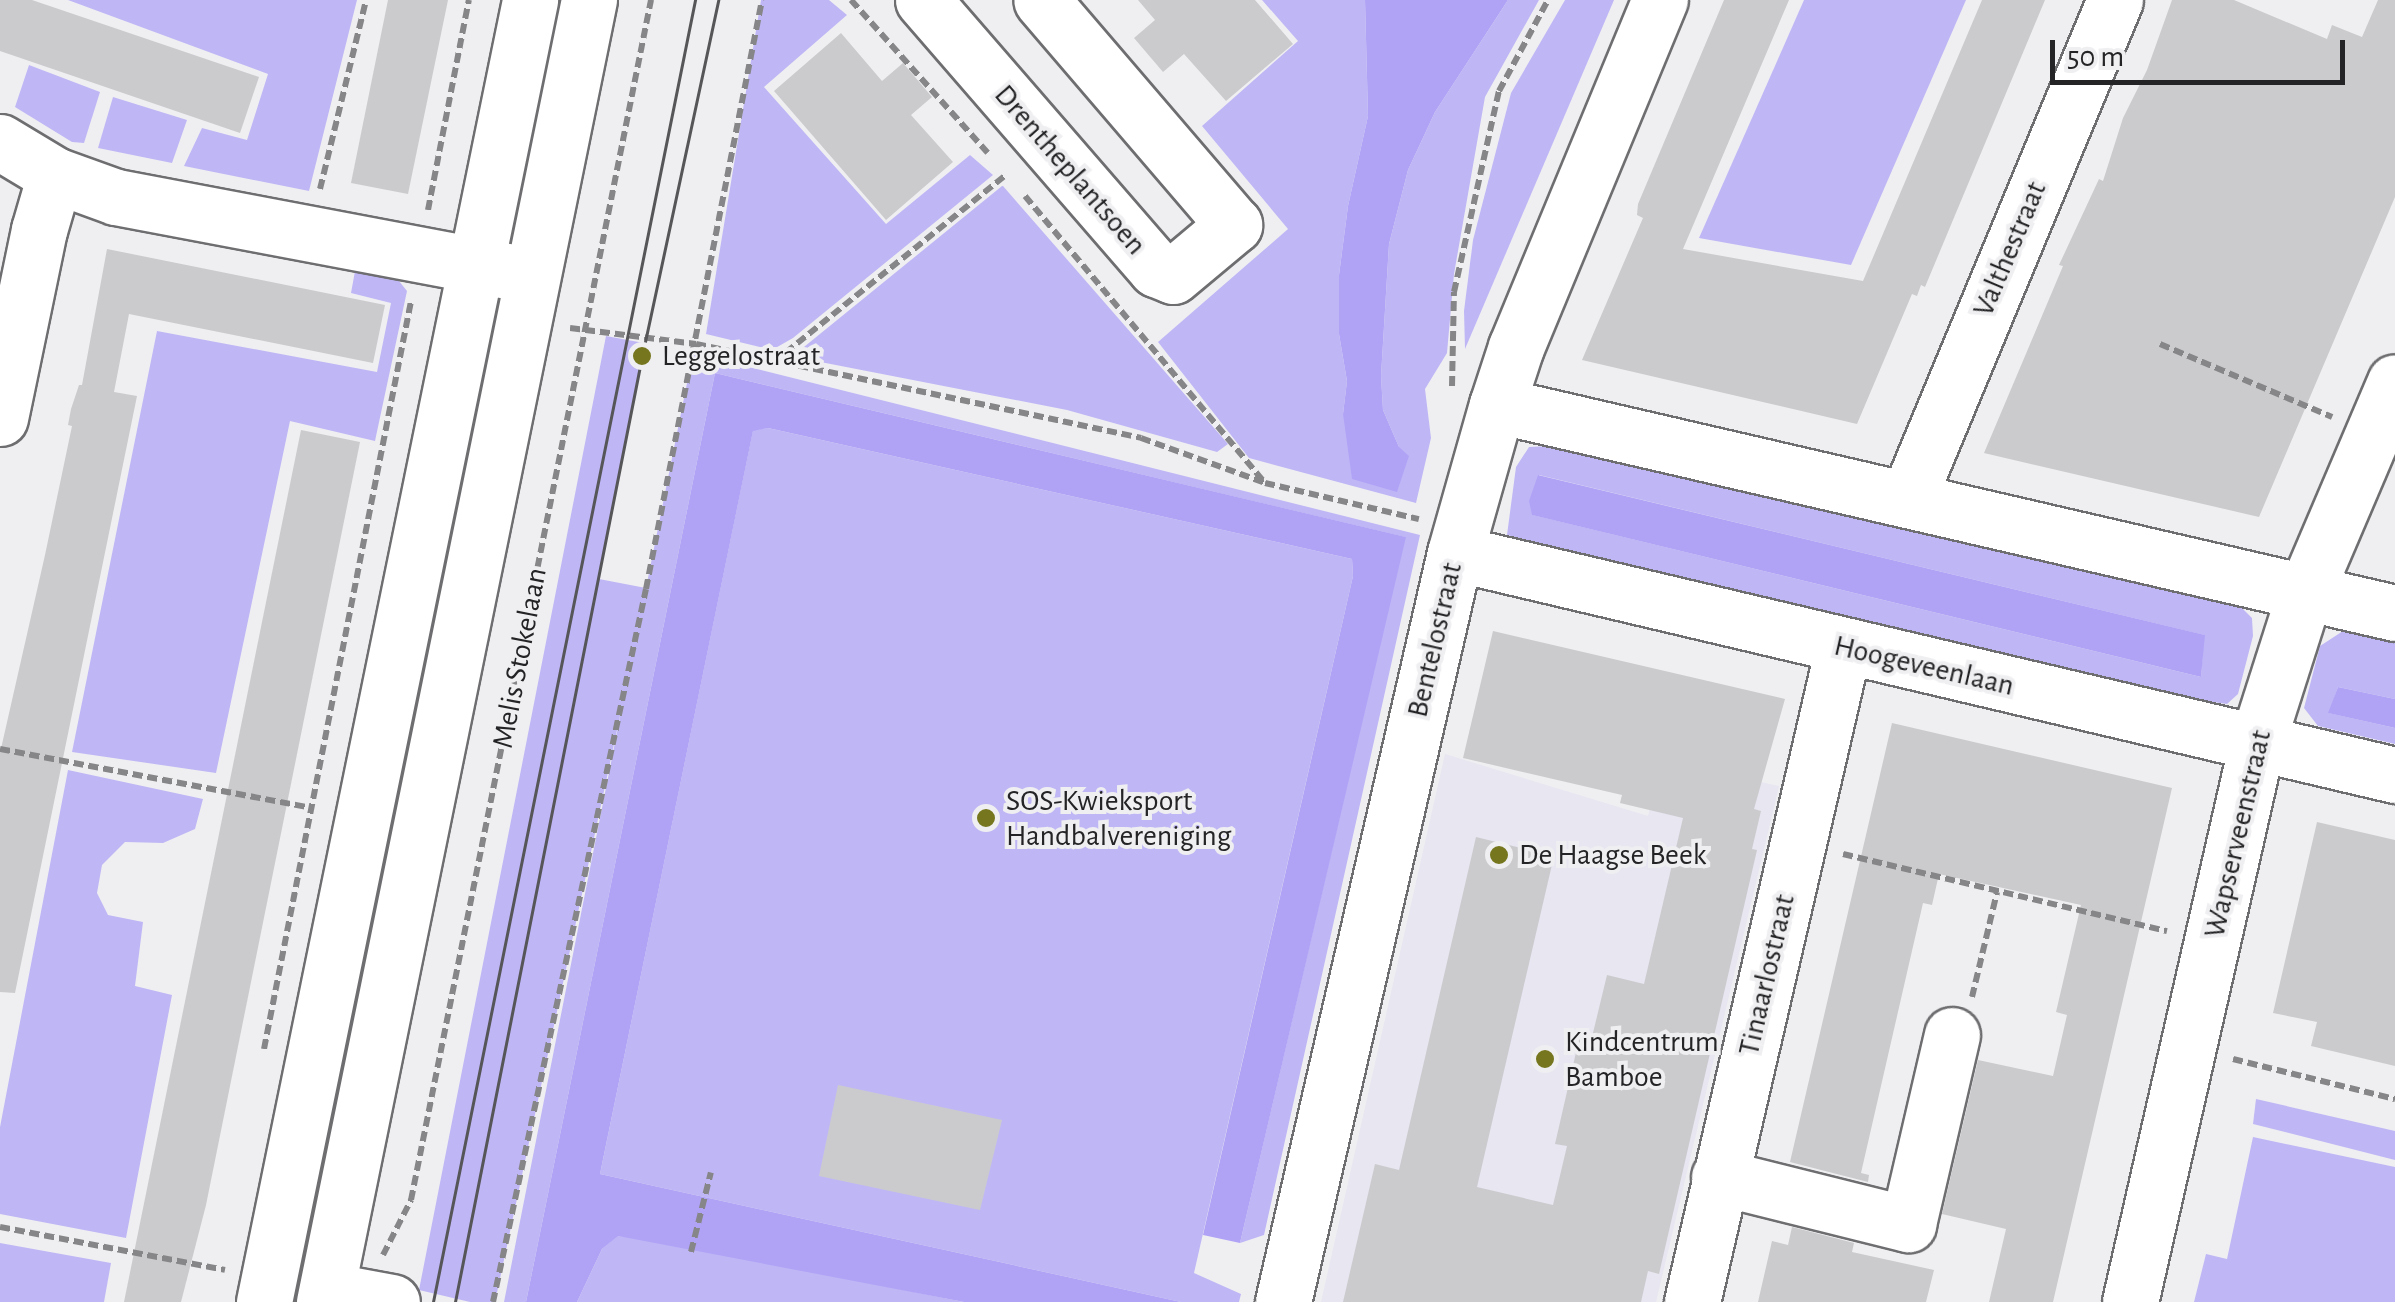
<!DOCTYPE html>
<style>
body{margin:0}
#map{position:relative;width:2395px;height:1302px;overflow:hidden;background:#efeff2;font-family:"Alegreya Sans",sans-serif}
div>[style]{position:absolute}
.built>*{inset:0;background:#e7e6f1}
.green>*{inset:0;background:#bfb7f5}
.water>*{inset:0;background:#b0a3f6}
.building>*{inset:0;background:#cbcbce}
.path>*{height:6px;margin-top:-3px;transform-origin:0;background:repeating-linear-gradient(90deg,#868588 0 10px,transparent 0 15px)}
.roads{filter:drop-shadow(2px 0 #6e6e71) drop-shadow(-2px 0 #6e6e71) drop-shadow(0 2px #6e6e71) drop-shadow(0 -2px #6e6e71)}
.minor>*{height:55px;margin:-27.5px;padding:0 27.5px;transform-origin:27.5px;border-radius:27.5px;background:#fff}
.tram>*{height:2.5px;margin:-1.25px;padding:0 1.25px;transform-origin:1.25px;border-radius:1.25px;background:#565558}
.dots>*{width:28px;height:28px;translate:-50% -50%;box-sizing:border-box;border:5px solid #efeff2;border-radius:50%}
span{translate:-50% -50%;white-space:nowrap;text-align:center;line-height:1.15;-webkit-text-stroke:8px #efeff2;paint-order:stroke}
.street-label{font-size:30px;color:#242325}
.poi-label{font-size:30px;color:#242325}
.left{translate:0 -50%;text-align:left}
.scale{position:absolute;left:2050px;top:40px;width:295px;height:45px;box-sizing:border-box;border:5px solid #242325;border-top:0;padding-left:12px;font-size:30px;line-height:35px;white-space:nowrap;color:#242325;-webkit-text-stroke:8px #efeff2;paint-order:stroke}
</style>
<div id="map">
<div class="built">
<div style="clip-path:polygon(1445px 754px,1648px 816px,1662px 761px,1779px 786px,1656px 1302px,1321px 1302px)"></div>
</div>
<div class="green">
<div style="clip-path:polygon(68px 0,357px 0,309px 191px,184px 166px,202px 128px,247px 140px,268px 74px)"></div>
<div style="clip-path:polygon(761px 0,829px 0,847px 15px,764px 87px,886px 224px,970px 155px,993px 175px,793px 338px,772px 350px,706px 334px)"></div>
<div style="clip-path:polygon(1262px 0,1365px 0,1368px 116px,1348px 206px,1339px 275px,1339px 334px,1347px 381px,1343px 414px,1399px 447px,1383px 410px,1381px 376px,1389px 244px,1408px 170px,1435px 112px,1508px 0,1539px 0,1485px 97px,1454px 274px,1447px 353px,1425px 389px,1431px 438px,1416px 503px,1249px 458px,1158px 342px,1288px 229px,1202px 126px,1298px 41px)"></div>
<div style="clip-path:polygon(1565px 0,1614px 0,1465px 349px,1464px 311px,1473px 240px,1511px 93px)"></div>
<div style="clip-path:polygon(1804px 0,1966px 0,1851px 265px,1699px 238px)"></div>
<div style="clip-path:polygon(29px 65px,100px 92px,84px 143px,72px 142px,15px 107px)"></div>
<div style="clip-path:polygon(113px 97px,187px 120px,172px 163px,98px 148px)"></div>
<div style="clip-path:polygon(1002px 186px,1003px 186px,1228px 444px,1217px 452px,1067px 410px,805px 359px,799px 351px)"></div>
<div style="clip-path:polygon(355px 271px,399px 281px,407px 291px,375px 441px,290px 421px,216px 773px,72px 752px,157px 331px,377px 372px,391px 303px,351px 293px)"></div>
<div style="clip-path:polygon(606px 336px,644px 343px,599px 579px,646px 588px,693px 353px,1420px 535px,1264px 1235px,1240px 1243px,1405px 537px,715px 373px,526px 1302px,504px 1302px,623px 702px,495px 1302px,470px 1302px,419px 1290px)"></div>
<div style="clip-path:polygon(768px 428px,1352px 559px,1353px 576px,1194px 1273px,1241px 1294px,1239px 1302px,1181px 1302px,600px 1174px,753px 430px)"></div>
<div style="clip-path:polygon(evenodd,1550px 446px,2238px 604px,2252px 618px,2253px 636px,2238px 694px,2227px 704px,2206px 701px,2202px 715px,1507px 535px,1516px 467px,1529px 447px,1550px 446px,1539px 475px,2204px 635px,2201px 677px,1533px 515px,1539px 475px)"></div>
<div style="clip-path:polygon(2343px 631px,2395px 643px,2395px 699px,2338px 687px,2329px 713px,2395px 728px,2395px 744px,2318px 726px,2304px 708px,2320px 646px)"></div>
<div style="clip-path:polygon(68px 770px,203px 799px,195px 829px,163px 843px,125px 842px,102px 865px,97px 893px,108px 915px,143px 922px,135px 986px,172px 995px,126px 1238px,0 1214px,0 1127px)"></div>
<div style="clip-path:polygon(2256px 1099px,2395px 1131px,2395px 1160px,2253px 1124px)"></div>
<div style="clip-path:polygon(2253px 1137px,2395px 1167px,2395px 1302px,2194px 1302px,2206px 1254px,2227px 1259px)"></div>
<div style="clip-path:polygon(617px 1236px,639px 1237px,964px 1302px,577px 1302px,602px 1249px)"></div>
<div style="clip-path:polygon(0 1243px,111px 1263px,104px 1302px,0 1302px)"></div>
</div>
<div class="water">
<div style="clip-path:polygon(1365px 0,1508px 0,1435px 112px,1408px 170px,1389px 244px,1381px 376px,1383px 410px,1399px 447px,1409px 456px,1397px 492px,1352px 479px,1343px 414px,1347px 381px,1339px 334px,1339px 275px,1348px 206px,1368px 116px)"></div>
<div style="clip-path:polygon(715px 373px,1406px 537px,1240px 1243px,1203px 1235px,1353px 576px,1352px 559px,768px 428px,753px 431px,600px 1174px,1181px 1302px,964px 1302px,618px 1236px,602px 1249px,577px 1302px,526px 1302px)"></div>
<div style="clip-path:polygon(1538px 475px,2205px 635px,2201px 677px,1532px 515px,1529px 501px)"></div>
<div style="clip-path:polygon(2338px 687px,2395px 699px,2395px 728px,2328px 713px)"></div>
</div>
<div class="building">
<div style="clip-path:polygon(0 0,32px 0,259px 77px,240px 133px,0 51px)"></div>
<div style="clip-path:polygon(388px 0,448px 0,408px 194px,351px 183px)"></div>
<div style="clip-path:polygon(1138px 0,1255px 0,1293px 44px,1226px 101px,1184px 54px,1163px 72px,1134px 38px,1155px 20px)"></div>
<div style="clip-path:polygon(1724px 0,1789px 0,1683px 249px,1863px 281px,1982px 0,2045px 0,1925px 287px,1921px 285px,1917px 296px,1912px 294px,1857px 424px,1582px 360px,1643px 218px,1637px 215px,1638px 204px)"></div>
<div style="clip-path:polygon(2172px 0,2234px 0,2327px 39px,2332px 25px,2362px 37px,2378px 0,2395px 0,2395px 197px,2259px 517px,1984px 453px,2063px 266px,2059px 265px,2099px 179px,2103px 181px,2123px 118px,2147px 70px)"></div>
<div style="clip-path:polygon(841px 33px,882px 81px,903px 63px,932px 97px,911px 115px,953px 162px,886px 220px,774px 91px)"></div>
<div style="clip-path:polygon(107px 249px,385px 305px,373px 363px,129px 314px,114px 392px,137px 396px,15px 993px,0 992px,0 753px,45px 555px,72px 426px,68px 425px,71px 409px,79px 385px,82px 385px)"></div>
<div style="clip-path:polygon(301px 430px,360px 442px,206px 1205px,181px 1302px,124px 1302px)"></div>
<div style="clip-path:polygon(1493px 631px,1785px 699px,1754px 809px,1761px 811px,1752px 849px,1757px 850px,1659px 1274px,1648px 1271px,1641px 1302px,1343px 1302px,1375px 1164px,1399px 1170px,1476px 837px,1554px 856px,1477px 1187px,1553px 1205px,1567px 1146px,1555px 1144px,1580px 1035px,1592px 1037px,1607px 975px,1644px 984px,1683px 818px,1620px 803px,1622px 795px,1463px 758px)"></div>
<div style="clip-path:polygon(1892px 723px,2172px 788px,2053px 1302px,1989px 1302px,2006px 1229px,1942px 1214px,1978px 1060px,2053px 1076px,2067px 1015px,2056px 1012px,2081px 905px,1939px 874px,1932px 905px,1923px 903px,1861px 1173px,1869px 1175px,1868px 1182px,1790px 1162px)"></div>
<div style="clip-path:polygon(2317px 822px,2395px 840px,2395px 1066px,2311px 1046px,2317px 1022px,2273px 1013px)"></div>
<div style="clip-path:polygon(838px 1085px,1002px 1120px,980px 1210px,819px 1176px)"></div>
<div style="clip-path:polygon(1792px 1227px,1854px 1243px,1852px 1252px,1934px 1270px,1926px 1302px,1758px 1302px,1772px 1241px,1788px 1245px)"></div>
</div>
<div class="path">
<div style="left:851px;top:0;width:205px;rotate:48.2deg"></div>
<div style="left:320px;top:189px;width:195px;rotate:-76.3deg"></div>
<div style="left:1025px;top:196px;width:373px;rotate:50.1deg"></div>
<div style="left:428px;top:210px;width:214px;rotate:-79deg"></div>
<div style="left:570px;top:328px;width:127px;rotate:7.2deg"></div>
<div style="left:696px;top:344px;width:455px;rotate:11.9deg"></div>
<div style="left:1141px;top:438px;width:132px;rotate:19.9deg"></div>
<div style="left:1265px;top:483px;width:158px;rotate:13.2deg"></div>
<div style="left:2160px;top:344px;width:187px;rotate:23deg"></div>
<div style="left:774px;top:362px;width:299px;rotate:-38.9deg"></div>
<div style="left:1452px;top:386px;width:94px;rotate:-88.8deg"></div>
<div style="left:1454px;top:292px;width:206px;rotate:-77.4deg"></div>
<div style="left:1499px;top:91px;width:103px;rotate:-61.7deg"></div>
<div style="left:0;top:749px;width:317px;rotate:10.7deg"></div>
<div style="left:1843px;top:854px;width:333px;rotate:13.4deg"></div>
<div style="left:1972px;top:997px;width:108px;rotate:-76.6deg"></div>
<div style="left:264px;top:1049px;width:762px;rotate:-78.88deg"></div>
<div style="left:2233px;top:1059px;width:167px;rotate:13.9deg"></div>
<div style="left:0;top:1227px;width:229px;rotate:10.8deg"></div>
<div style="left:691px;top:1252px;width:82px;rotate:-76deg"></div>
<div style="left:383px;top:1255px;width:62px;rotate:-63deg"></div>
<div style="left:411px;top:1200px;width:1224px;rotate:-78.69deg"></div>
<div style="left:493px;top:1302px;width:729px;rotate:-77.89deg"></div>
<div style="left:646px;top:589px;width:600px;rotate:-78.86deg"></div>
</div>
<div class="roads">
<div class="minor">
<div style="left:923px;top:0;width:356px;rotate:49.1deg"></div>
<div style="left:1156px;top:269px;width:18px;rotate:22deg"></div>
<div style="left:1173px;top:276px;width:80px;rotate:-39.9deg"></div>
<div style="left:1234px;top:225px;width:296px;rotate:-130.6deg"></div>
<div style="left:0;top:142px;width:64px;rotate:31deg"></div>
<div style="left:55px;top:175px;width:65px;rotate:19.8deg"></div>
<div style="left:116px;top:197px;width:403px;rotate:10.7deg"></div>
<div style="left:1497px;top:405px;width:922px;rotate:13.04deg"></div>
<div style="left:0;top:418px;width:192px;rotate:-78.3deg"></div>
<div style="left:39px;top:230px;width:57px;rotate:-73.8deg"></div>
<div style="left:1908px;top:498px;width:539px;rotate:-67.43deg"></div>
<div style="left:1455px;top:553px;width:966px;rotate:13.29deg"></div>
<div style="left:1719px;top:1177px;width:195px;rotate:14deg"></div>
<div style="left:1908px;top:1224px;width:194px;rotate:-76.9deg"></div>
<div style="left:327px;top:1290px;width:66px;rotate:10.5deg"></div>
<div style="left:264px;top:1302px;width:1329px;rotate:-78.45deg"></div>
<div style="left:324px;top:1302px;width:1329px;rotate:-78.5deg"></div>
<div style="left:1283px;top:1302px;width:768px;rotate:-77.07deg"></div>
<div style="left:1455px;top:553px;width:154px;rotate:-74.2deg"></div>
<div style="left:1497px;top:405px;width:61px;rotate:-71.9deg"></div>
<div style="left:1516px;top:347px;width:376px;rotate:-67.5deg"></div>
<div style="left:1692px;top:1302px;width:671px;rotate:-77deg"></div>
<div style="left:2130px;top:1302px;width:573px;rotate:-77.2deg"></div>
<div style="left:2257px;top:743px;width:157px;rotate:-72.3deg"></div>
<div style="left:2305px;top:593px;width:229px;rotate:-66.9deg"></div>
</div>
</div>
<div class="tram">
<div style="left:433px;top:1302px;width:1328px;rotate:-78.62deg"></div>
<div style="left:455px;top:1302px;width:964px;rotate:-78.82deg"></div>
<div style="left:642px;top:356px;width:364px;rotate:-77.9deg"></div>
</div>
<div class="dots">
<div style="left:642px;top:356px;background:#75761d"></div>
<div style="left:986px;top:818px;background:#75761d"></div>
<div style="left:1499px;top:855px;background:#75761d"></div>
<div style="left:1545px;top:1059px;background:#75761d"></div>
</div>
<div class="street-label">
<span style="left:1070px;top:170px;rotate:49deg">Drentheplantsoen</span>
<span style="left:2010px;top:249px;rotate:-67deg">Valthestraat</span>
<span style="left:1435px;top:640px;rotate:-77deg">Bentelostraat</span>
<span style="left:520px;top:658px;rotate:-79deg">Melis Stokelaan</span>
<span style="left:1924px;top:666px;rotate:13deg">Hoogeveenlaan</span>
<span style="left:2238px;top:834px;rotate:-77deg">Wapserveenstraat</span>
<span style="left:1767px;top:975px;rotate:-77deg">Tinaarlostraat</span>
</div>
<div class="poi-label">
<span class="left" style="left:662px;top:356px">Leggelostraat</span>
<span class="left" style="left:1006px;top:818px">SOS-Kwieksport<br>Handbalvereniging</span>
<span class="left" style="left:1519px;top:855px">De Haagse Beek</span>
<span class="left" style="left:1565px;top:1059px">Kindcentrum<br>Bamboe</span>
</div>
<div class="scale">50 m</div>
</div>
